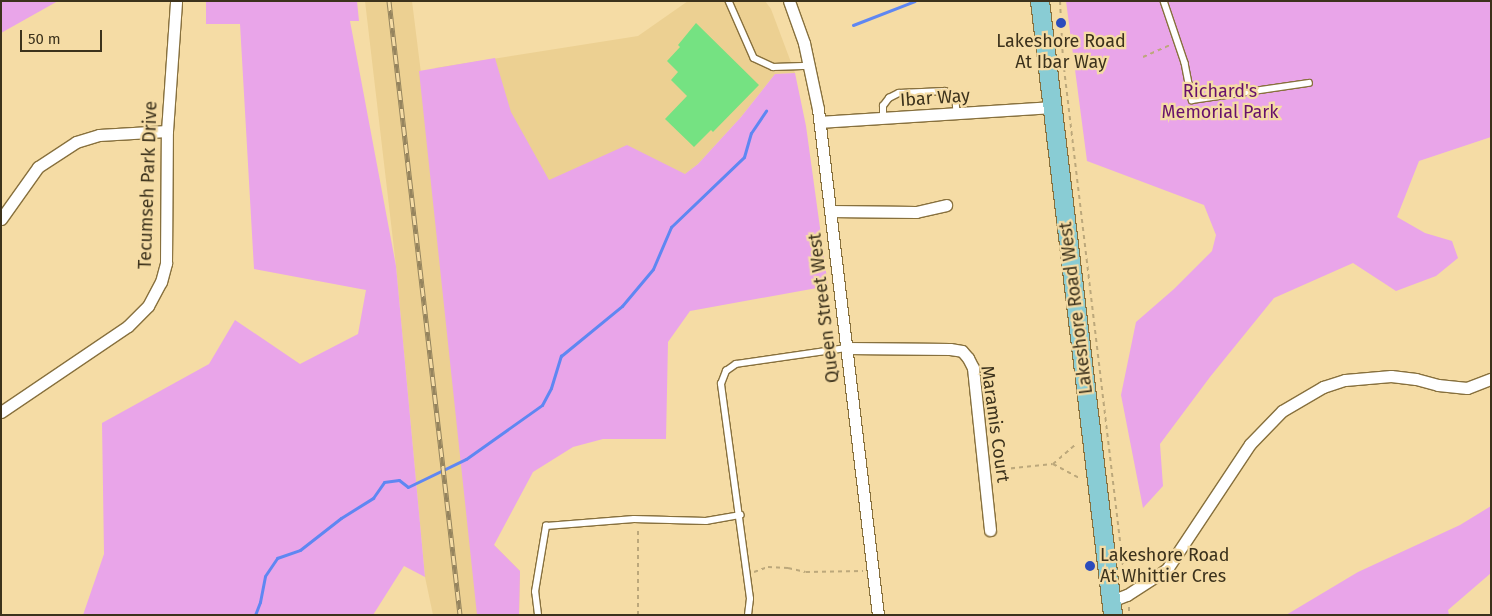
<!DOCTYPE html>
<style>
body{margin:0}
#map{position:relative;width:1492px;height:616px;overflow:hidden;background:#f5dca5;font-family:"Fira Sans",sans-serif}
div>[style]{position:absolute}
.built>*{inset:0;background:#ecd092}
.green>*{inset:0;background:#e9a5e9}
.stream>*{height:3px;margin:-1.5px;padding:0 1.5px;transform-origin:1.5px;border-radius:1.5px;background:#5f87f2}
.building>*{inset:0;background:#75e282}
.path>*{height:2px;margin-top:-1px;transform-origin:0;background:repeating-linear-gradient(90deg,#bca87b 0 4px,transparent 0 8px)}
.roads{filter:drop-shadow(1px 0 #87703d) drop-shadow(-1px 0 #87703d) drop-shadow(0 1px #87703d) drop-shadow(0 -1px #87703d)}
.service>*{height:5.5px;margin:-2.75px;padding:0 2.75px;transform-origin:2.75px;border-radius:2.75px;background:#fff}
.minor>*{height:11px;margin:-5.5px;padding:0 5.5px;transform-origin:5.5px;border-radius:5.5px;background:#fff}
.primary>*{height:18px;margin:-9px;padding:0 9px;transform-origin:9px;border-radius:9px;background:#89ccd4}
.rail>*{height:5px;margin-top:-2.5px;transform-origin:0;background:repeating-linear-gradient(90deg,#f5dca5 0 9px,#95845e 0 18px);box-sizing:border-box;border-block:1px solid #95845e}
.dots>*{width:14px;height:14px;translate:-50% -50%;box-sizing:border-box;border:2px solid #f5dca5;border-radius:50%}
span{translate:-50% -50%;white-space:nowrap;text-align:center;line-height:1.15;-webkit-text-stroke:4.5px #f5dca5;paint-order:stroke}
.poi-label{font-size:18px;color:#3c321c}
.left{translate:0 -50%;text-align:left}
.park-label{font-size:18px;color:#67116b}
.street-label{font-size:18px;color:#3c321c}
.frame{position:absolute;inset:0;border:2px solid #3c321c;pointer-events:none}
.scale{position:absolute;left:20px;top:30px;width:82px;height:22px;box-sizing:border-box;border:2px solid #3c321c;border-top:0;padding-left:6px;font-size:15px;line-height:18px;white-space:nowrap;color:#3c321c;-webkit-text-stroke:4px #f5dca5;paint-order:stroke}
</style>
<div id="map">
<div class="built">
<div style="clip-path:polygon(365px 1px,412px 1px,454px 338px,494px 545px,520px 571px,519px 615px,433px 615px,425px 577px,396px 266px)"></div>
<div style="clip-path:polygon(688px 1px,765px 1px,771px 9px,795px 73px,775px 74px,741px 117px,698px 164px,630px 218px,590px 231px,435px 68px,638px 36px)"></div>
</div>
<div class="green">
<div style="clip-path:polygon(1px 1px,58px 1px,1px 33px)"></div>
<div style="clip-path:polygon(206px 1px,357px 1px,359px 21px,350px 21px,396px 266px,425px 577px,404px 566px,373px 615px,83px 615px,104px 554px,102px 423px,209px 364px,235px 320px,300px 364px,358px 334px,366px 290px,254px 269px,240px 24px,206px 24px)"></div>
<div style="clip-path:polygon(1066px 1px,1491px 1px,1491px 137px,1419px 161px,1397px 217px,1425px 233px,1452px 241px,1458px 258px,1436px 276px,1396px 291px,1353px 263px,1274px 298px,1210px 377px,1160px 444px,1163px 486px,1143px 508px,1121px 395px,1136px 322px,1174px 289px,1212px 251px,1216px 235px,1204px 205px,1087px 161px)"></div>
<div style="clip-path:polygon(495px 58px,511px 112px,549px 180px,627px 145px,685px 174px,698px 164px,741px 117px,775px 74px,795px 73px,806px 126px,828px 286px,690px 311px,668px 342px,666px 439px,603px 439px,573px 447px,533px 472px,494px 545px,520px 571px,519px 615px,477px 615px,419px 71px)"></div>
<div style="clip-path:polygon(1491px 506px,1491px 573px,1448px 610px,1449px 615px,1286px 615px,1358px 572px,1460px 525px)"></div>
</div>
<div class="stream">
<div style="left:853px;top:25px;width:66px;rotate:-21.2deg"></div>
<div style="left:255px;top:615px;width:14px;rotate:-69deg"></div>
<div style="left:260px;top:602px;width:26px;rotate:-79deg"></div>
<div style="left:265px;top:576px;width:22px;rotate:-56deg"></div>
<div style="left:277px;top:558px;width:24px;rotate:-19deg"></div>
<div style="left:300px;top:550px;width:52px;rotate:-38deg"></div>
<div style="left:341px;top:518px;width:38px;rotate:-32deg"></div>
<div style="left:373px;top:498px;width:19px;rotate:-55deg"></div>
<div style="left:384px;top:482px;width:15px;rotate:-8deg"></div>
<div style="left:399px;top:480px;width:11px;rotate:38deg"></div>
<div style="left:408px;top:487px;width:64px;rotate:-25.8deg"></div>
<div style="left:466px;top:459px;width:93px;rotate:-35.4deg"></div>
<div style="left:542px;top:405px;width:19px;rotate:-62deg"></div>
<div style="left:551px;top:388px;width:34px;rotate:-73deg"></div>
<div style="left:561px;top:356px;width:79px;rotate:-39.3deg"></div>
<div style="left:622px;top:306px;width:48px;rotate:-50deg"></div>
<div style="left:653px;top:269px;width:46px;rotate:-66.8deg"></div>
<div style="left:671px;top:227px;width:101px;rotate:-43.8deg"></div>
<div style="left:744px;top:157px;width:25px;rotate:-74deg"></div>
<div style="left:751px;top:133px;width:27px;rotate:-56deg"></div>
</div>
<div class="building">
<div style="clip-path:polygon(696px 23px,759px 85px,713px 132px,711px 130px,694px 147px,665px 119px,687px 96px,671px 80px,678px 72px,667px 61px,680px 47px,678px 45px)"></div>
</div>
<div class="path">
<div style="left:1060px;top:1px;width:59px;rotate:87.1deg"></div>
<div style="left:1063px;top:60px;width:527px;rotate:83.24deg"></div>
<div style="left:1143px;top:57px;width:30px;rotate:-24deg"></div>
<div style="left:1053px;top:464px;width:30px;rotate:28deg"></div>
<div style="left:995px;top:470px;width:58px;rotate:-5.9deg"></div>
<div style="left:1053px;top:464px;width:29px;rotate:-41deg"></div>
<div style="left:754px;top:572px;width:15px;rotate:-20deg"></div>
<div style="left:768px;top:567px;width:20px;rotate:3deg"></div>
<div style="left:788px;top:568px;width:18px;rotate:13deg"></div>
<div style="left:806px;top:572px;width:57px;rotate:-1deg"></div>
<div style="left:1129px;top:607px;width:8px;rotate:90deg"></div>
<div style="left:638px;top:615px;width:88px;rotate:-90deg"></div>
</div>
<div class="roads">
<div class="service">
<div style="left:729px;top:1px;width:62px;rotate:66.3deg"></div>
<div style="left:754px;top:58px;width:21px;rotate:25deg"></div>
<div style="left:773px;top:67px;width:37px;rotate:-2deg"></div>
<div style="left:1164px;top:1px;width:65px;rotate:71.3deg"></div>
<div style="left:1185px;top:63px;width:38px;rotate:79deg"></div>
<div style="left:1192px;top:100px;width:118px;rotate:-8.3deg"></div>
<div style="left:883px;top:119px;width:13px;rotate:-90deg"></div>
<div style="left:883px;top:106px;width:10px;rotate:-53deg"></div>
<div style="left:889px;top:98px;width:11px;rotate:-27deg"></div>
<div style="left:899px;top:93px;width:46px;rotate:-2.5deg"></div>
<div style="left:945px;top:91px;width:8px;rotate:30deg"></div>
<div style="left:952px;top:95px;width:7px;rotate:56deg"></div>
<div style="left:956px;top:101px;width:12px;rotate:85deg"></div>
<div style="left:538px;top:615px;width:23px;rotate:-97deg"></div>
<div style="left:535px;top:592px;width:67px;rotate:-80.5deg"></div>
<div style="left:546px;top:526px;width:88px;rotate:-4.5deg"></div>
<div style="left:634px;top:519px;width:72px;rotate:1.6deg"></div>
<div style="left:706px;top:521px;width:35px;rotate:-10deg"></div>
<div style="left:748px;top:615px;width:16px;rotate:-83deg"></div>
<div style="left:750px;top:599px;width:217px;rotate:-97.7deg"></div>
<div style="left:721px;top:384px;width:14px;rotate:-69deg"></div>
<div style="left:726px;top:371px;width:12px;rotate:-35deg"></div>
<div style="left:736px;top:364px;width:112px;rotate:-8.2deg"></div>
</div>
<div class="minor">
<div style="left:789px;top:1px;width:45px;rotate:70.3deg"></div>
<div style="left:804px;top:43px;width:67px;rotate:78deg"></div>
<div style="left:818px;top:109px;width:510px;rotate:83.24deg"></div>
<div style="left:820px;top:122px;width:232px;rotate:-3.7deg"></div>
<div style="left:830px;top:211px;width:86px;rotate:0.7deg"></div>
<div style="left:916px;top:212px;width:31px;rotate:-13deg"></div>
<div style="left:1px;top:219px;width:64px;rotate:-54.6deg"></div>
<div style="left:38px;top:167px;width:45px;rotate:-33.3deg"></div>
<div style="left:76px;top:142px;width:24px;rotate:-17deg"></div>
<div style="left:99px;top:135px;width:68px;rotate:-3.4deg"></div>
<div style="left:847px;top:348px;width:103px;rotate:0.6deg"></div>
<div style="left:950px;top:349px;width:12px;rotate:9deg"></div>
<div style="left:962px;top:351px;width:9px;rotate:49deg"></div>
<div style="left:968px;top:358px;width:11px;rotate:63deg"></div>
<div style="left:973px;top:368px;width:163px;rotate:84deg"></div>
<div style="left:1px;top:412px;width:153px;rotate:-34.1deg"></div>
<div style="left:128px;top:326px;width:28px;rotate:-45deg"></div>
<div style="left:148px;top:306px;width:27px;rotate:-62deg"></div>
<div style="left:161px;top:282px;width:20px;rotate:-75deg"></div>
<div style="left:166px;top:263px;width:132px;rotate:-89.6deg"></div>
<div style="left:167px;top:131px;width:130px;rotate:-86deg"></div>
<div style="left:1111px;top:601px;width:17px;rotate:-21deg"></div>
<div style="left:1127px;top:595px;width:48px;rotate:-33deg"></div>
<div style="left:1167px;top:569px;width:150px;rotate:-56.4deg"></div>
<div style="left:1250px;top:444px;width:46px;rotate:-45.9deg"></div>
<div style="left:1282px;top:411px;width:48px;rotate:-30.3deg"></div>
<div style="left:1323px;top:387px;width:23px;rotate:-18deg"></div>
<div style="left:1345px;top:380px;width:46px;rotate:-5deg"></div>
<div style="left:1391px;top:376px;width:25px;rotate:7deg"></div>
<div style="left:1416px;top:379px;width:23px;rotate:15deg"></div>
<div style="left:1438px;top:385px;width:29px;rotate:6deg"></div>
<div style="left:1467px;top:388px;width:26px;rotate:-21deg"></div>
</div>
<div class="primary">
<div style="left:1040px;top:1px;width:618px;rotate:83.22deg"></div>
</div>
</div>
<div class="rail">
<div style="left:389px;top:1px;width:618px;rotate:83.4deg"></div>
</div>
<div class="dots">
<div style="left:1061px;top:23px;background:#2b4cbc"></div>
<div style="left:1090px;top:566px;background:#2b4cbc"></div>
</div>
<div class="poi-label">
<span style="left:1061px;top:52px">Lakeshore Road<br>At Ibar Way</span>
<span class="left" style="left:1100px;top:566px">Lakeshore Road<br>At Whittier Cres</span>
</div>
<div class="park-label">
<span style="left:1220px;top:102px">Richard's<br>Memorial Park</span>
</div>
<div class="street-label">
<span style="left:935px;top:98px;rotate:-4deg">Ibar Way</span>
<span style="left:148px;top:185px;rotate:-88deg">Tecumseh Park Drive</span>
<span style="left:824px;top:308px;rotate:-97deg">Queen Street West</span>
<span style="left:1076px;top:308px;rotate:-97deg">Lakeshore Road West</span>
<span style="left:995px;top:424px;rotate:82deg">Maramis Court</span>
</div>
<div class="frame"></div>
<div class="scale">50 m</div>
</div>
